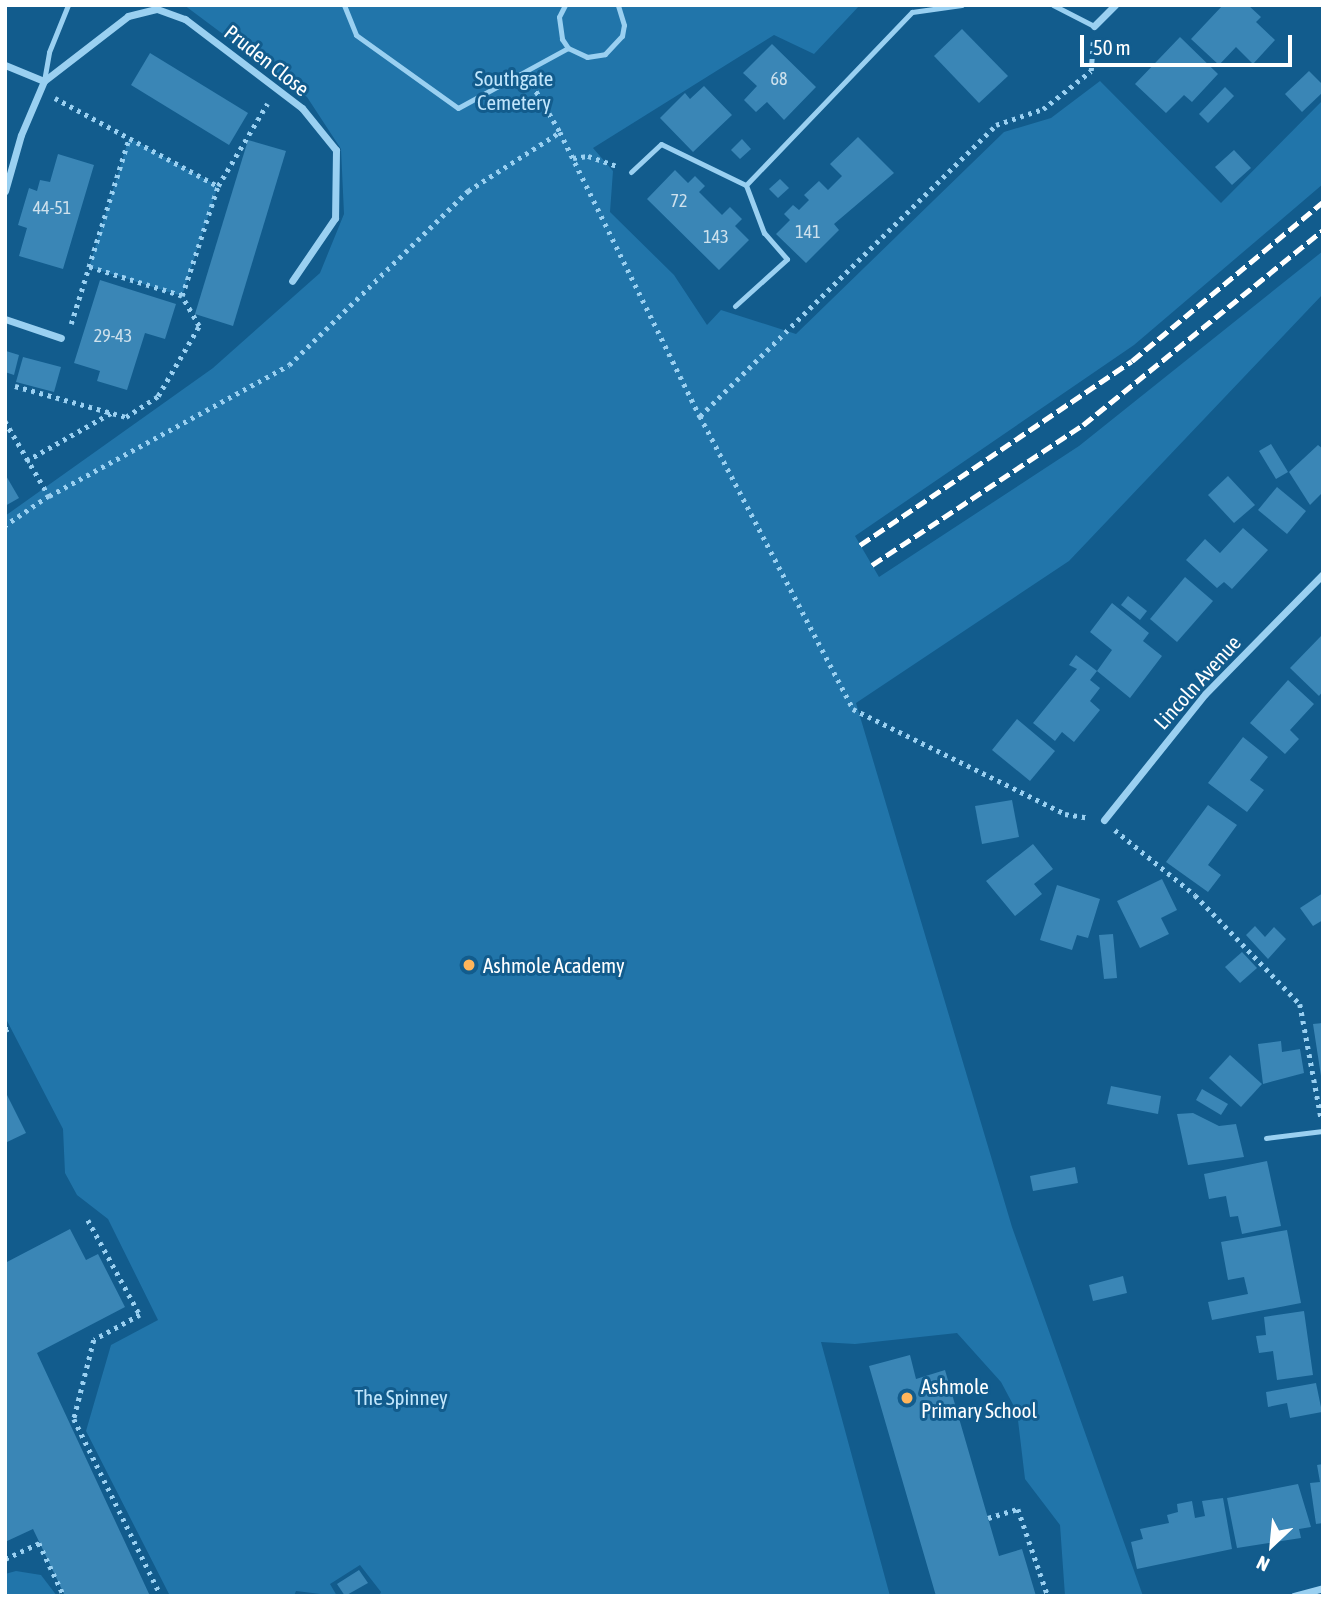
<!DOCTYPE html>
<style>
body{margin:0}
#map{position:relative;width:1328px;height:1601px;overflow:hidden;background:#125c8d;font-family:"Asap Condensed",sans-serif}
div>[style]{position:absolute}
.green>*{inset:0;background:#2175aa}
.building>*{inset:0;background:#3a86b6}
.path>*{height:4.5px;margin-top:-2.25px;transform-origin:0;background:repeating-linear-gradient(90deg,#9ad0f1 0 3.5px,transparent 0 8.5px)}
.lane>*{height:5px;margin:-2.5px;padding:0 2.5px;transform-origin:2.5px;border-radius:2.5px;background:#9ad0f1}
.street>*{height:7px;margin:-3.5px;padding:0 3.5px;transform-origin:3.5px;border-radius:3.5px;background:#9ad0f1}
.rail>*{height:5px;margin-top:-2.5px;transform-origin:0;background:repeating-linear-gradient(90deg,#fff 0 12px,transparent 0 17px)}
.dots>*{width:19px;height:19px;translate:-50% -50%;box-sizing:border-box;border:4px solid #125c8d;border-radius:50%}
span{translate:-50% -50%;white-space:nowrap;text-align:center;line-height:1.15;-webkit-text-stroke:6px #125c8d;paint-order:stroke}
.number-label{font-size:18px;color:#cee1ed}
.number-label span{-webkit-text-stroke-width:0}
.street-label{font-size:21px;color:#fff}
.park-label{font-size:21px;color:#c1e6fc}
.poi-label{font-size:21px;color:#fff}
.left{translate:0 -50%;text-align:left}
.frame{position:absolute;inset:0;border:7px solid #fff;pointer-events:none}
.north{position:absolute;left:1237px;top:1510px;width:70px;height:70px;-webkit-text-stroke:5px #125c8d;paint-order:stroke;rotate:206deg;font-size:19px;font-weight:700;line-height:28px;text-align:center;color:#fff}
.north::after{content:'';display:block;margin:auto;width:24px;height:32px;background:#fff;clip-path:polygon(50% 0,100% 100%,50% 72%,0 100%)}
.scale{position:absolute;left:1080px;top:35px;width:212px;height:32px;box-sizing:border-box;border:4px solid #fff;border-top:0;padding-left:9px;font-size:21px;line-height:24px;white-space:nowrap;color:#fff;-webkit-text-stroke:5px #125c8d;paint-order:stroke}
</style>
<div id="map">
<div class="green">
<div style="clip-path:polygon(184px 5px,860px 5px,814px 54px,774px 35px,593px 148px,613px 171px,610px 212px,674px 275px,707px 325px,721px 310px,796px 334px,1004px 132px,1051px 118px,1100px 81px,1221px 203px,1323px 100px,1323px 184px,1134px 345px,855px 536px,879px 577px,1079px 446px,1323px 251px,1323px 294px,1069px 561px,856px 703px,1012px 1227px,1143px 1596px,1065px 1596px,1060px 1525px,1025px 1479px,1017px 1412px,1001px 1382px,957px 1333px,855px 1344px,821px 1342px,890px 1596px,379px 1596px,381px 1592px,360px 1565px,330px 1584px,337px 1596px,296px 1591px,294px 1596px,170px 1596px,86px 1431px,111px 1345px,158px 1320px,108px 1219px,77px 1195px,65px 1173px,63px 1129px,5px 1017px,5px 516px,213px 368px,320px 273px,344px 214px,341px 149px,307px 97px)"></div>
<div style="clip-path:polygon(129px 138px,218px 186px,182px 296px,89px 267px)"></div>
<div style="clip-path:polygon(16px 1571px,41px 1575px,57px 1596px,5px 1596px,5px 1574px)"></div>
</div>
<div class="building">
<div style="clip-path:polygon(1223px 5px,1248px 5px,1261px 17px,1256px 22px,1275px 40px,1253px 64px,1236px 47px,1219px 65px,1191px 39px)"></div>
<div style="clip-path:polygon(962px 29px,1008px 76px,979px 103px,934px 56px)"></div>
<div style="clip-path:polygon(1180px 37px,1218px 74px,1192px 102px,1184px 95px,1166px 113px,1135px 84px)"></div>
<div style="clip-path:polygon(772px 44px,816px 87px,784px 120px,767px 102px,756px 112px,744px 100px,757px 86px,743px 73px)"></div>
<div style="clip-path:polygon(150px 53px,248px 113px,229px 145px,131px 85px)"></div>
<div style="clip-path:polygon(1309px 71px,1323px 85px,1323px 92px,1302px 112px,1285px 94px)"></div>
<div style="clip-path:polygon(704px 86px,732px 115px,693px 152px,660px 118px,685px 93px,690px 99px)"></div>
<div style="clip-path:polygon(1225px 87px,1234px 96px,1208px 123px,1199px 114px)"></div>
<div style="clip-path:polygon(858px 137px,894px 173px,834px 224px,839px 230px,806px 263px,776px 234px,790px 220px,784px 214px,793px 205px,799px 210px,809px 200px,804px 195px,819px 181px,828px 190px,842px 176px,830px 164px)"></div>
<div style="clip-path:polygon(742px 139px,751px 149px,740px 159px,731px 150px)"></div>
<div style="clip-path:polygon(248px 140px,286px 151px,233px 326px,195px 314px)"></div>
<div style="clip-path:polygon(1234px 150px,1251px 168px,1232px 185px,1215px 167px)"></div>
<div style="clip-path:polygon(58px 154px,94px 165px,63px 269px,19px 256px,27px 228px,18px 225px,29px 188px,37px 191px,40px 180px,50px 182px)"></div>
<div style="clip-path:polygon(675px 170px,688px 183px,695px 176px,705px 186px,699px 192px,722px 215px,730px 207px,742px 219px,735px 226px,749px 240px,719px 270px,647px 199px)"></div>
<div style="clip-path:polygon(780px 179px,789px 188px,778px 198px,769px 189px)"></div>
<div style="clip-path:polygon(100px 280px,176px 304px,165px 339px,145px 333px,127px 390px,97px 381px,100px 371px,74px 363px)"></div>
<div style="clip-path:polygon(6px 351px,19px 355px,14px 375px,5px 372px)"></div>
<div style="clip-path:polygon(23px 357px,61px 367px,54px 392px,16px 382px)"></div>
<div style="clip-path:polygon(1271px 444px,1288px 472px,1276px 479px,1259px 451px)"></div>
<div style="clip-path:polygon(1318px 445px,1323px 449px,1323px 492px,1310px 505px,1289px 472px)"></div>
<div style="clip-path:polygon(5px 474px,19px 498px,5px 506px)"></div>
<div style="clip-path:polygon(1228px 476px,1255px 505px,1234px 523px,1208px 495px)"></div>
<div style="clip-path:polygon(1277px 487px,1306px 511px,1287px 534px,1258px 510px)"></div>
<div style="clip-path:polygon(1243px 528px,1268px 550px,1232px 589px,1224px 582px,1217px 588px,1186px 560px,1205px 539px,1220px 553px)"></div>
<div style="clip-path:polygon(1185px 577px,1213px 601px,1177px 642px,1150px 619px)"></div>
<div style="clip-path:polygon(1128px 596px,1147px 611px,1140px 620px,1121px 605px)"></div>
<div style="clip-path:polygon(1112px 603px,1149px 633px,1143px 641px,1162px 656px,1130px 698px,1097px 671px,1112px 650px,1090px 632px)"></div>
<div style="clip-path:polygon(1323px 634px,1323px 691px,1319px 696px,1290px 668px)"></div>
<div style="clip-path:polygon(1076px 655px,1097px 671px,1090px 680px,1100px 688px,1090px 701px,1100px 710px,1074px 742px,1062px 732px,1055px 741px,1033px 723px,1077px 669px,1069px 665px)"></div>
<div style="clip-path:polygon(1288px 680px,1314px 704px,1290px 730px,1299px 739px,1285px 754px,1250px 723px)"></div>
<div style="clip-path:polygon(1017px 719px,1055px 751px,1030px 781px,992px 750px)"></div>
<div style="clip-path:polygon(1243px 737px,1268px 757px,1250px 780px,1264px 790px,1247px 812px,1208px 783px)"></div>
<div style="clip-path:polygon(1012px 800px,1019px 837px,982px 844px,975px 806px)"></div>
<div style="clip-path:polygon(1208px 805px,1237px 825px,1208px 865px,1221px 875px,1208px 892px,1166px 862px)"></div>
<div style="clip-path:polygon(1033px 844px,1053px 869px,1034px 884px,1042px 894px,1015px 916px,986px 881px)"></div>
<div style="clip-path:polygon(1162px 879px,1177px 910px,1161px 918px,1169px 934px,1140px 948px,1117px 901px)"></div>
<div style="clip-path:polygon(1057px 885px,1100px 899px,1088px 938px,1077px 935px,1072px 950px,1040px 940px)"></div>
<div style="clip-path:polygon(1323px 893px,1323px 920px,1313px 926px,1300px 908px)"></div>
<div style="clip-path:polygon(1255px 926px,1265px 937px,1274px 927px,1286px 939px,1268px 959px,1246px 935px)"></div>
<div style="clip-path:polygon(1113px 934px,1117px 978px,1104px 979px,1099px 935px)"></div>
<div style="clip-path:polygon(1242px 952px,1257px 968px,1240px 983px,1225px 967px)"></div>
<div style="clip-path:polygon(1323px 1023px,1323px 1076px,1321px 1076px,1313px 1024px)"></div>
<div style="clip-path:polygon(1281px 1041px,1282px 1052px,1300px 1049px,1304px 1073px,1263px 1084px,1258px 1044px)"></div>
<div style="clip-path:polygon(1230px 1055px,1262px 1084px,1241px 1107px,1209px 1078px)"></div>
<div style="clip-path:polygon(1111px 1086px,1161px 1096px,1158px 1114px,1107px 1104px)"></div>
<div style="clip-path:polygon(1202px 1089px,1228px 1104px,1221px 1115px,1196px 1100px)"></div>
<div style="clip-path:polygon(5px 1091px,26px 1133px,5px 1143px)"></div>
<div style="clip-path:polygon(1193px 1113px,1219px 1126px,1236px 1124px,1244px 1157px,1188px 1165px,1177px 1114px)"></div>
<div style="clip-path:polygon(1267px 1161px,1281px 1226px,1242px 1234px,1238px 1216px,1230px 1217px,1226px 1196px,1209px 1199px,1204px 1174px)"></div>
<div style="clip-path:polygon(1075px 1167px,1078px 1183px,1033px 1191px,1030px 1176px)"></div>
<div style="clip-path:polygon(70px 1229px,86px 1260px,98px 1254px,125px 1307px,37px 1353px,150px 1596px,65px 1596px,33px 1529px,5px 1542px,5px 1263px)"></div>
<div style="clip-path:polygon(1287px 1230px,1301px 1303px,1212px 1320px,1208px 1302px,1248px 1294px,1244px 1277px,1228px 1280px,1221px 1242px)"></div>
<div style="clip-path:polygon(1123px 1276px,1127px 1293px,1093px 1301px,1089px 1285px)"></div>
<div style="clip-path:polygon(1304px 1311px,1313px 1375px,1277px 1380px,1273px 1351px,1259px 1353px,1256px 1336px,1266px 1335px,1264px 1317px)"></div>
<div style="clip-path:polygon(910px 1355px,916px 1379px,945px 1370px,999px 1556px,1022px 1549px,1036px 1596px,936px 1596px,869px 1366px)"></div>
<div style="clip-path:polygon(1316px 1383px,1322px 1412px,1290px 1418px,1287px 1403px,1268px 1407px,1266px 1392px)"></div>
<div style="clip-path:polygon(1323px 1464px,1323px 1523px,1316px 1524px,1310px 1483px,1320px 1482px,1317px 1465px)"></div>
<div style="clip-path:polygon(1298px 1484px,1311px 1527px,1299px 1529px,1301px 1538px,1237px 1548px,1227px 1498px)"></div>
<div style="clip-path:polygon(1223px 1498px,1232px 1549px,1137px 1569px,1131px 1542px,1143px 1539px,1140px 1529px,1169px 1523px,1167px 1515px,1178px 1512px,1177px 1504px,1192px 1501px,1195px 1518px,1205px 1516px,1202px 1501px)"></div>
<div style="clip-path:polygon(359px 1570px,368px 1583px,345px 1596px,337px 1584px)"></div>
</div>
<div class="path">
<div style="left:532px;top:84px;width:56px;rotate:59.7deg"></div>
<div style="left:55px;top:98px;width:185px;rotate:28.4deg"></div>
<div style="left:573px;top:158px;width:15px;rotate:-8deg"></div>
<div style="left:588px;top:156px;width:31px;rotate:19deg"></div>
<div style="left:182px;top:296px;width:116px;rotate:-71.9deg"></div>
<div style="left:218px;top:186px;width:96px;rotate:-59.1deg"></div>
<div style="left:71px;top:324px;width:195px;rotate:-72.7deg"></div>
<div style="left:15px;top:386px;width:115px;rotate:15.6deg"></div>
<div style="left:126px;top:417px;width:38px;rotate:-33deg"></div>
<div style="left:158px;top:396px;width:81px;rotate:-59.6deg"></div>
<div style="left:199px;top:326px;width:34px;rotate:-120deg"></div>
<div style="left:182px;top:296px;width:97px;rotate:-162.7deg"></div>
<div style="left:700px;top:416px;width:415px;rotate:-44.5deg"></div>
<div style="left:996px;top:125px;width:50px;rotate:-18.8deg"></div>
<div style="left:1043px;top:109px;width:61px;rotate:-38.4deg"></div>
<div style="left:1091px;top:71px;width:29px;rotate:-86deg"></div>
<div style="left:5px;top:421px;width:87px;rotate:59.6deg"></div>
<div style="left:49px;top:496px;width:53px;rotate:145.7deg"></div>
<div style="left:26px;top:461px;width:98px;rotate:-29.5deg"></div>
<div style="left:49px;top:496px;width:273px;rotate:-28.6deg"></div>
<div style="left:289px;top:365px;width:250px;rotate:-44.2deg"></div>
<div style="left:468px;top:191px;width:109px;rotate:-32.7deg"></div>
<div style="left:560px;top:132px;width:317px;rotate:63.8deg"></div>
<div style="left:700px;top:416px;width:331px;rotate:62.4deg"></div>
<div style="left:853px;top:709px;width:237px;rotate:26.3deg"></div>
<div style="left:1065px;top:814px;width:24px;rotate:9deg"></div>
<div style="left:1115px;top:830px;width:103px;rotate:39.1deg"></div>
<div style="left:1195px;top:895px;width:151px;rotate:46.1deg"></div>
<div style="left:1300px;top:1004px;width:115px;rotate:79.5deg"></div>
<div style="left:5px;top:1030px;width:8px;rotate:-23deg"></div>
<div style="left:88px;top:1220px;width:108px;rotate:61.3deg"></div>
<div style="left:140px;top:1315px;width:52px;rotate:151.5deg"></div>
<div style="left:94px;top:1340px;width:81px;rotate:104.2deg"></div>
<div style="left:74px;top:1419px;width:197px;rotate:63.8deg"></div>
<div style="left:988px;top:1518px;width:31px;rotate:-17deg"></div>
<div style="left:1018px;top:1509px;width:92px;rotate:71deg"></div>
<div style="left:5px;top:1559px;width:38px;rotate:-25deg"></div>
<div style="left:39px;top:1543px;width:59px;rotate:64.7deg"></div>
</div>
<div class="lane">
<div style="left:344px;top:5px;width:32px;rotate:68deg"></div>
<div style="left:356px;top:35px;width:125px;rotate:35.6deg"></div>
<div style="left:458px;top:108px;width:125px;rotate:-28.6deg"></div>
<div style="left:565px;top:5px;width:13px;rotate:117deg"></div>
<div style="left:559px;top:17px;width:22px;rotate:82deg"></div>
<div style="left:562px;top:39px;width:11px;rotate:56deg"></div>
<div style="left:568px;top:48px;width:21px;rotate:25deg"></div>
<div style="left:587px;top:57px;width:18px;rotate:-9deg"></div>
<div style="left:605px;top:54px;width:25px;rotate:-47deg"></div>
<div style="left:622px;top:36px;width:11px;rotate:-80deg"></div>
<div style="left:624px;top:25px;width:21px;rotate:-107deg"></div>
<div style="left:1053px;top:5px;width:46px;rotate:27.1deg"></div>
<div style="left:44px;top:81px;width:29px;rotate:-80deg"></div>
<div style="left:49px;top:52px;width:51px;rotate:-68deg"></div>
<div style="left:631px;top:172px;width:41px;rotate:-43deg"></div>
<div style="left:661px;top:144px;width:94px;rotate:25.8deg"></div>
<div style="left:735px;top:306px;width:70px;rotate:-42.1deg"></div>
<div style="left:787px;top:259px;width:35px;rotate:-131deg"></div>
<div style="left:764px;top:233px;width:51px;rotate:-110.6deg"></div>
<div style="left:746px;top:185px;width:240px;rotate:-46.2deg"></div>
<div style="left:912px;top:12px;width:50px;rotate:-8deg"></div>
<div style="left:1266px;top:1138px;width:57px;rotate:-7deg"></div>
</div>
<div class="street">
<div style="left:1094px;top:26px;width:30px;rotate:-45deg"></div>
<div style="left:5px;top:65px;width:42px;rotate:22.3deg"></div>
<div style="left:5px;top:191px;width:58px;rotate:-74.1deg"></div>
<div style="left:21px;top:135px;width:59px;rotate:-66.9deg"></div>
<div style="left:44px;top:81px;width:106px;rotate:-37.7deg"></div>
<div style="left:128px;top:16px;width:30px;rotate:-14deg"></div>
<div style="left:157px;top:9px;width:30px;rotate:20deg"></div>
<div style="left:185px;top:19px;width:147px;rotate:37.3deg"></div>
<div style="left:302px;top:108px;width:54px;rotate:51deg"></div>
<div style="left:336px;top:150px;width:68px;rotate:90.8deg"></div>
<div style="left:335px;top:218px;width:76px;rotate:124.3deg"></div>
<div style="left:5px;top:319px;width:59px;rotate:18.7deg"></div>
<div style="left:1104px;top:820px;width:161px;rotate:-51.3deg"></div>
<div style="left:1205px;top:694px;width:168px;rotate:-45.5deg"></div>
<div style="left:1294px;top:1596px;width:30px;rotate:-15deg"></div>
</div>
<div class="rail">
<div style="left:860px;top:545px;width:328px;rotate:-34.1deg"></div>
<div style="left:1132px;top:361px;width:249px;rotate:-39.8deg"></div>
<div style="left:872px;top:565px;width:253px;rotate:-33.6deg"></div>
<div style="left:1083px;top:425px;width:309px;rotate:-39.1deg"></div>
</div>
<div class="dots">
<div style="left:469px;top:965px;background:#ffb55b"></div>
<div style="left:907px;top:1398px;background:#ffb55b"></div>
</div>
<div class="number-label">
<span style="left:779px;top:79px">68</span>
<span style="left:679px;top:201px">72</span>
<span style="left:52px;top:208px">44-51</span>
<span style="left:808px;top:232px">141</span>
<span style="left:716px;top:237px">143</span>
<span style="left:113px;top:336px">29-43</span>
</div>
<div class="street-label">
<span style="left:267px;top:60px;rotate:38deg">Pruden Close</span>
<span style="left:1197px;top:682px;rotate:-48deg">Lincoln Avenue</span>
</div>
<div class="park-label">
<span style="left:514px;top:90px">Southgate<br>Cemetery</span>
<span style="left:401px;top:1397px">The Spinney</span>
</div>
<div class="poi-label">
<span class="left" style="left:483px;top:965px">Ashmole Academy</span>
<span class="left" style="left:921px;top:1398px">Ashmole<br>Primary School</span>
</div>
<div class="frame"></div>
<div class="north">N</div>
<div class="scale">50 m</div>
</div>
